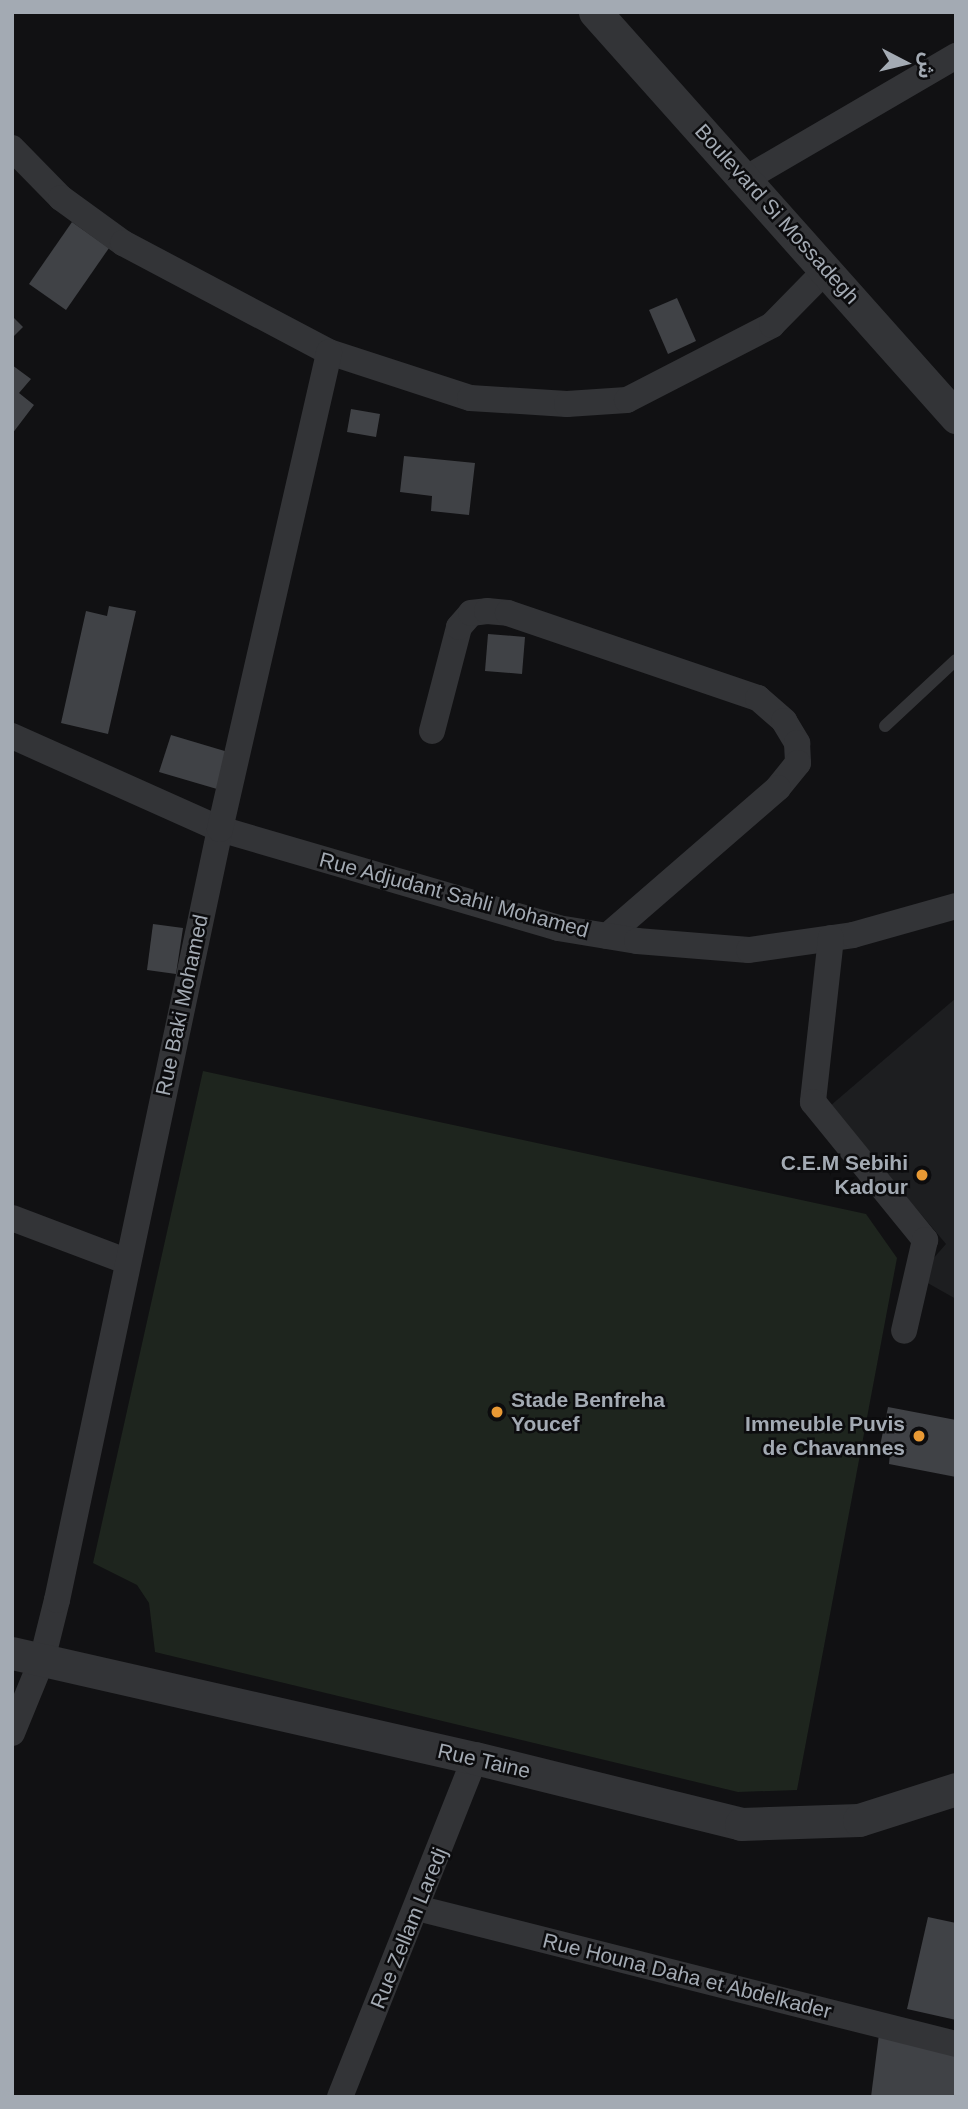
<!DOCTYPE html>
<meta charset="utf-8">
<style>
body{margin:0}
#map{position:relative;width:968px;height:2109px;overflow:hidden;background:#111113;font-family:Arial,"Noto Sans Arabic",sans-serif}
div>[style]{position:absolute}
.built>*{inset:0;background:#1d1e20}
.green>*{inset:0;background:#1e251e}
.building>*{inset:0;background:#404246}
.service>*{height:12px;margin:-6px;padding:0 6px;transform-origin:6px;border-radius:6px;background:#333437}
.minor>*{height:26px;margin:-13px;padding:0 13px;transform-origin:13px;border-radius:13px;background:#333437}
.tertiary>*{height:33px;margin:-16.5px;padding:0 16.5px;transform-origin:16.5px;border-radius:16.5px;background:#333437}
.dots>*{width:19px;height:19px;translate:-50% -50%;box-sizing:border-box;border:4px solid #0c0c0e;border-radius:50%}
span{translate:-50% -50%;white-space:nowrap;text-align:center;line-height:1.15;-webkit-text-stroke:5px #0c0c0e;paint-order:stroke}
.street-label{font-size:21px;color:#a3aab3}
.poi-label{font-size:21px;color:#a3aab3;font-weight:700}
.right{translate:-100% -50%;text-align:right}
.left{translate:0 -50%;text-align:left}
.frame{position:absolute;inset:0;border:14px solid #a3aab3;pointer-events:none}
.north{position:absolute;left:870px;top:28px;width:70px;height:70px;-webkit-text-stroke:5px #0c0c0e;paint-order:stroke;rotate:97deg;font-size:19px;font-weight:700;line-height:28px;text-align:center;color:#a3aab3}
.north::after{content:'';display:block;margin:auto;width:24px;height:32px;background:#a3aab3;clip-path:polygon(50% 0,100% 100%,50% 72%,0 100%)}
</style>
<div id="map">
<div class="built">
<div style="clip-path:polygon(956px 998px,956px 1299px,917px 1277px,946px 1244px,830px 1106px)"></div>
</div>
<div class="green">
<div style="clip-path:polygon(203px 1071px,866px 1214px,897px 1258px,797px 1790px,738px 1792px,155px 1652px,149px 1603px,137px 1585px,93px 1563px)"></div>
</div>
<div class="building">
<div style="clip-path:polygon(72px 222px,109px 248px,66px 310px,29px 284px)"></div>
<div style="clip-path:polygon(677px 298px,696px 341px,668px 354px,649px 310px)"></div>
<div style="clip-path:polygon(12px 316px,23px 327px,12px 338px)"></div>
<div style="clip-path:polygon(12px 365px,31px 379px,19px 393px,34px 405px,12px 434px)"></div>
<div style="clip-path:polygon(351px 409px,380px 414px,376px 437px,347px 432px)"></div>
<div style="clip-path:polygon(404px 456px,475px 463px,469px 515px,431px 511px,432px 496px,400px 492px)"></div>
<div style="clip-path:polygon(109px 606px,136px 611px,108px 734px,61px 723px,86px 611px,107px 616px)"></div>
<div style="clip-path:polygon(488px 634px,525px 637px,522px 674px,485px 671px)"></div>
<div style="clip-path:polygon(171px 735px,228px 752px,217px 789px,159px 772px)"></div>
<div style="clip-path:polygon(153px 924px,183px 928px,176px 974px,147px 970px)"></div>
<div style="clip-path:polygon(888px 1407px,956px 1420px,956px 1477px,889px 1464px,890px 1453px,879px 1451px)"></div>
<div style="clip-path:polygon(928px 1917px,956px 1923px,956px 2020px,907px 2009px)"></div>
<div style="clip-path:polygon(879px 2034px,956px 2050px,956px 2097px,871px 2097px)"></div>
</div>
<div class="service">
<div style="left:885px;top:726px;width:97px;rotate:-42.9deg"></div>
</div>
<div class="minor">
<div style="left:12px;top:148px;width:70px;rotate:45.6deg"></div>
<div style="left:61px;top:198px;width:77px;rotate:36deg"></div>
<div style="left:123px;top:243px;width:233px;rotate:27.9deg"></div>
<div style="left:329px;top:352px;width:148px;rotate:18.1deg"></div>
<div style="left:470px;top:398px;width:97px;rotate:3.5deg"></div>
<div style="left:567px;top:404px;width:60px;rotate:-3.8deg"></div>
<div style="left:627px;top:400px;width:163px;rotate:-27.3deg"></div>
<div style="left:772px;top:325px;width:78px;rotate:-45.5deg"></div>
<div style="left:747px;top:178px;width:242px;rotate:-30.3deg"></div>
<div style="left:432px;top:731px;width:107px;rotate:-75.4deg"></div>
<div style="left:459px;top:627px;width:18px;rotate:-49deg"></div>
<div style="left:471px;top:613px;width:16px;rotate:-7deg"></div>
<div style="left:487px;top:611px;width:21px;rotate:5deg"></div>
<div style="left:508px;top:613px;width:264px;rotate:18.8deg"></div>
<div style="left:758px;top:698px;width:35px;rotate:41deg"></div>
<div style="left:784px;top:721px;width:26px;rotate:59deg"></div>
<div style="left:797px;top:743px;width:20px;rotate:87deg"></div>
<div style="left:798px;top:763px;width:32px;rotate:129deg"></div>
<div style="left:778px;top:788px;width:226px;rotate:139.1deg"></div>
<div style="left:12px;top:736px;width:228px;rotate:24.1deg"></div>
<div style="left:220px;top:829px;width:352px;rotate:16.3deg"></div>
<div style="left:558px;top:928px;width:80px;rotate:9.3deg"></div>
<div style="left:637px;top:941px;width:112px;rotate:4.6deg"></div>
<div style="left:749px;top:950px;width:105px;rotate:-8.2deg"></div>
<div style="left:853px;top:935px;width:107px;rotate:-15.7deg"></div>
<div style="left:831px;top:938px;width:165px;rotate:96.3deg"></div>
<div style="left:813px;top:1102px;width:178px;rotate:50.9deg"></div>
<div style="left:925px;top:1240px;width:93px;rotate:103deg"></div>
<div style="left:12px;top:1218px;width:122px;rotate:20.7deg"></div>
<div style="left:12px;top:1733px;width:79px;rotate:-67.7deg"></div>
<div style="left:42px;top:1660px;width:62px;rotate:-76deg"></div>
<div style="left:57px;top:1600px;width:788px;rotate:-78.06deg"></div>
<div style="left:220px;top:829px;width:489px;rotate:-77.1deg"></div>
<div style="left:417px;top:1908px;width:556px;rotate:14.16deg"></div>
<div style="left:340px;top:2097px;width:365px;rotate:-68.3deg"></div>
</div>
<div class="tertiary">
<div style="left:595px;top:12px;width:543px;rotate:48.29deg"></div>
<div style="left:12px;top:1653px;width:475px;rotate:12.8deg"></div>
<div style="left:475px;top:1758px;width:274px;rotate:13.9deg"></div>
<div style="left:741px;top:1824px;width:118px;rotate:-1.9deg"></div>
<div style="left:859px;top:1820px;width:102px;rotate:-17.7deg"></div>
</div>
<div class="dots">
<div style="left:922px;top:1175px;background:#e89934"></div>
<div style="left:497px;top:1412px;background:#e89934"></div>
<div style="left:919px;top:1436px;background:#e89934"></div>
</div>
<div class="street-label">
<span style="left:777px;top:214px;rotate:48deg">Boulevard Si Mossadegh</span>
<span style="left:454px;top:895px;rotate:15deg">Rue Adjudant Sahli Mohamed</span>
<span style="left:182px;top:1005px;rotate:-78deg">Rue Baki Mohamed</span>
<span style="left:484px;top:1761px;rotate:13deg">Rue Taine</span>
<span style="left:409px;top:1928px;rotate:-68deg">Rue Zellam Laredj</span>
<span style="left:687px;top:1976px;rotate:14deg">Rue Houna Daha et Abdelkader</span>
</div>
<div class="poi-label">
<span class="right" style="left:908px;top:1175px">C.E.M Sebihi<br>Kadour</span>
<span class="left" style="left:511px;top:1412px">Stade Benfreha<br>Youcef</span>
<span class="right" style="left:905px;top:1436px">Immeuble Puvis<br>de Chavannes</span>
</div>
<div class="frame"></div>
<div class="north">ش</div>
</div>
